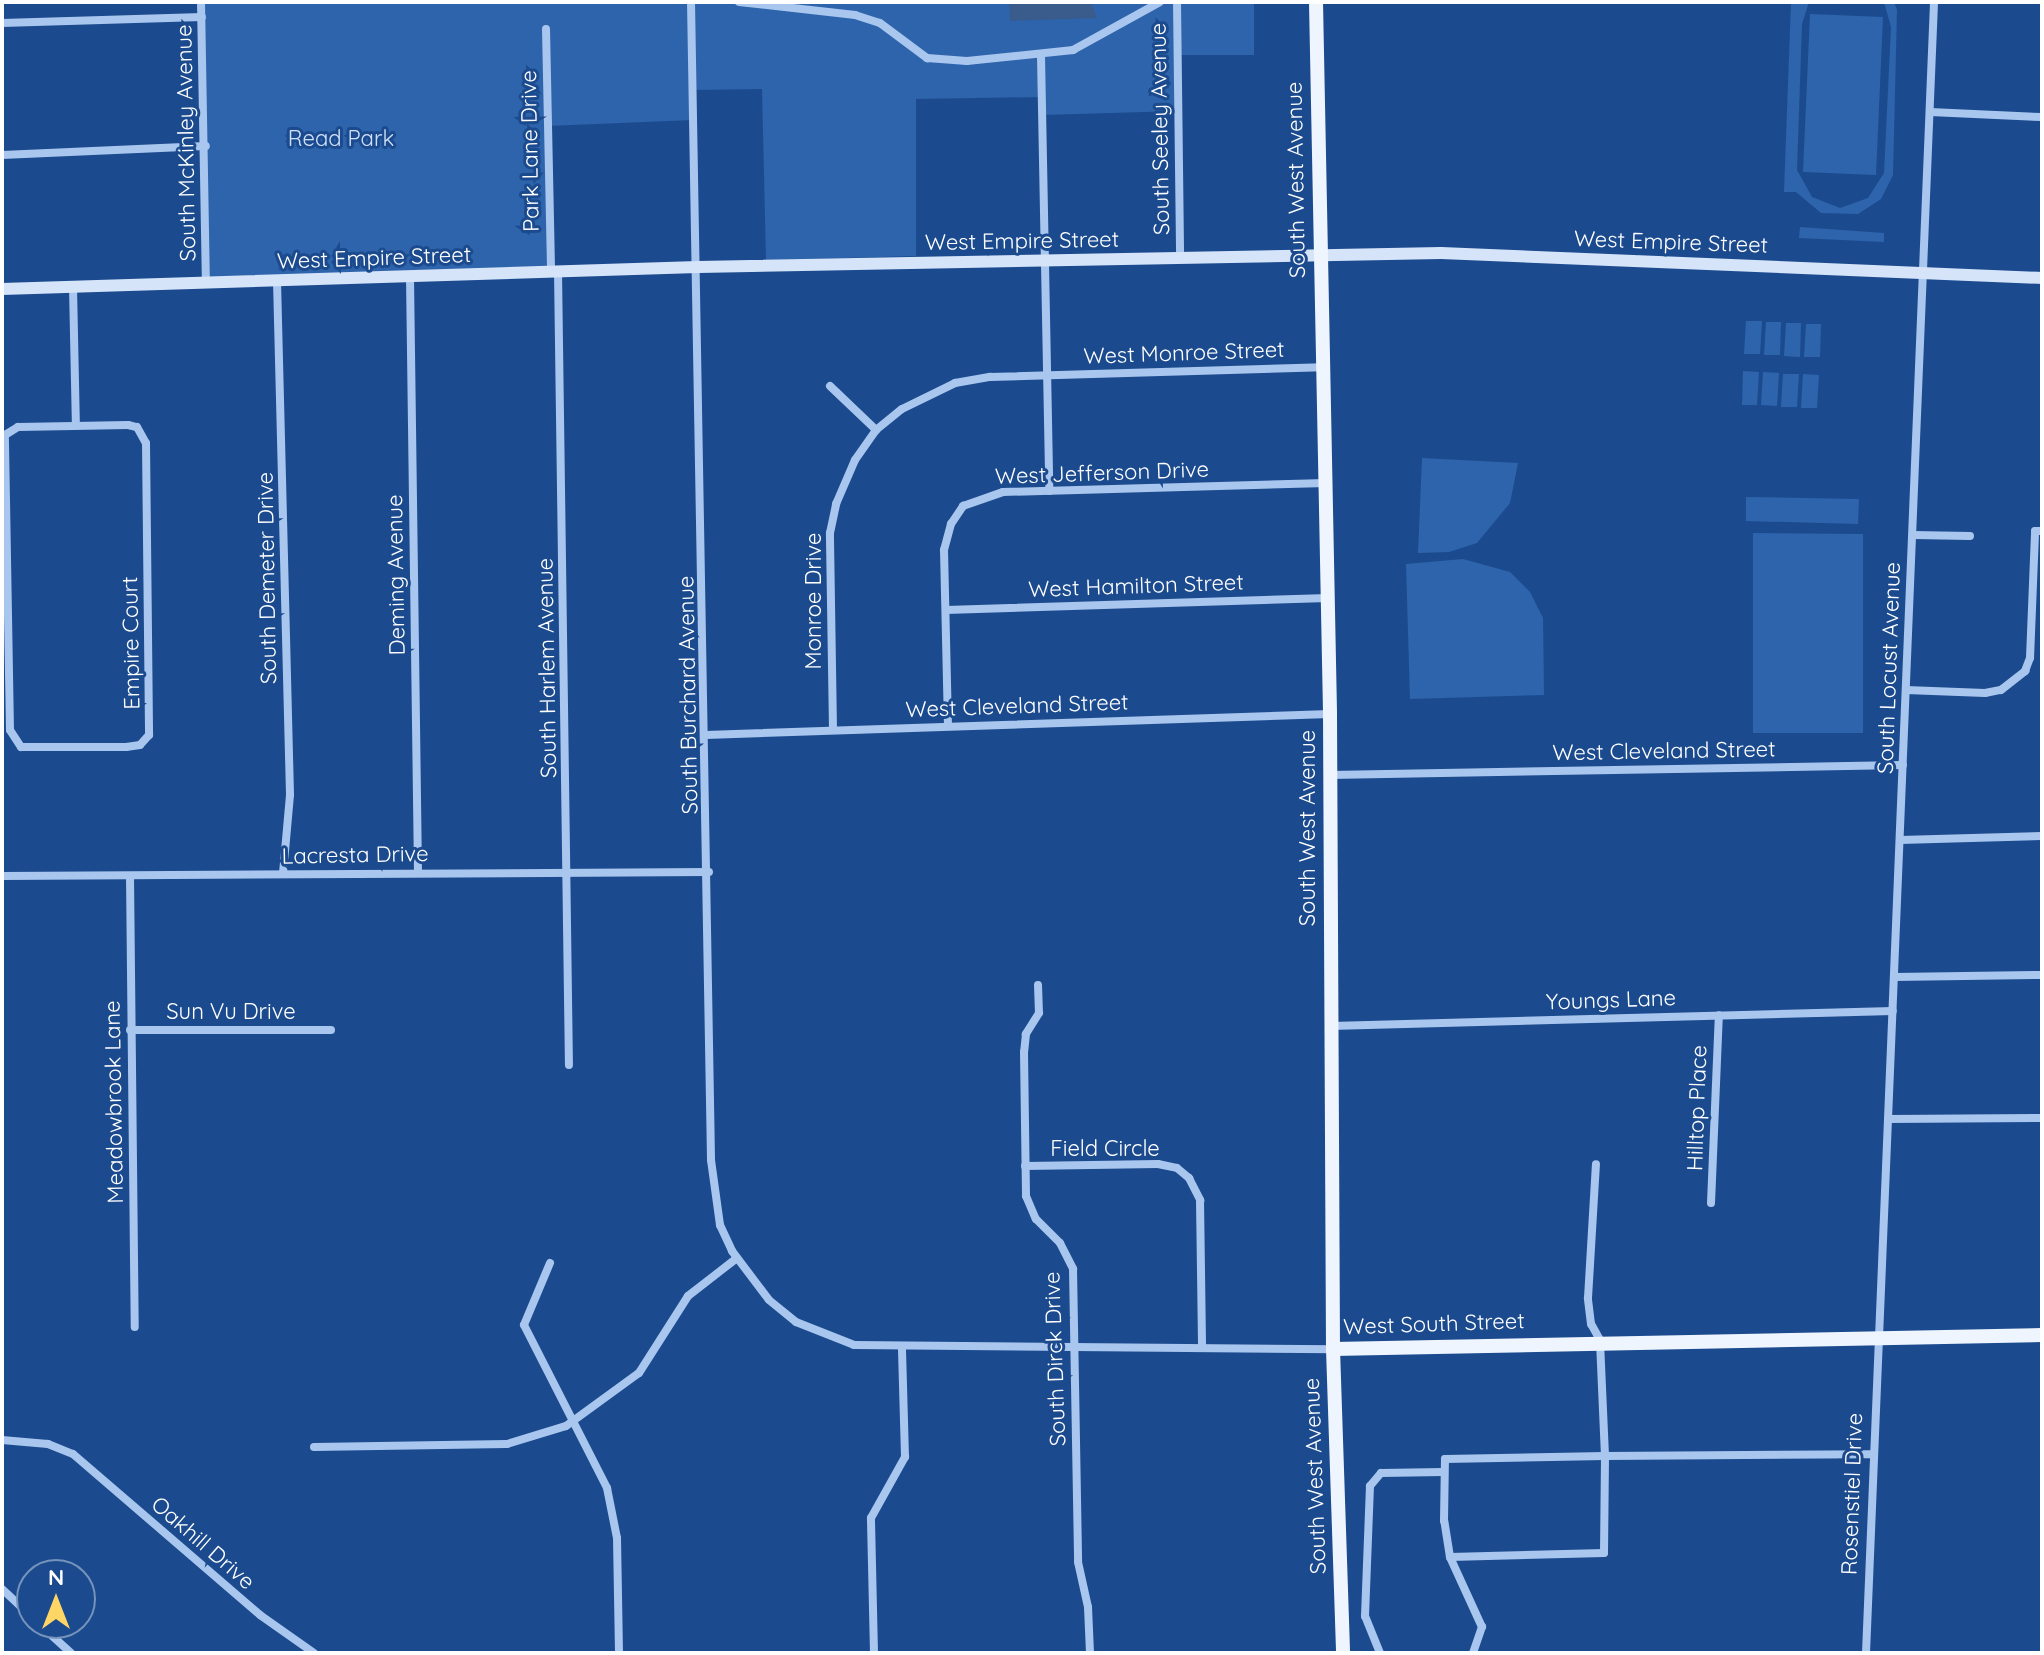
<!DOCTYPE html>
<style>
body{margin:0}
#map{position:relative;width:2044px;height:1655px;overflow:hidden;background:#1b4b8e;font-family:Quicksand,sans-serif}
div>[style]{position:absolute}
.green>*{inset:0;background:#2e64ac}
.water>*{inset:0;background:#395c8d}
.street>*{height:8px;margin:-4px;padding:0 4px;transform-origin:4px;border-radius:4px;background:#a9c6ee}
.secondary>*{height:12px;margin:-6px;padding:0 6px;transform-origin:6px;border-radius:6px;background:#d6e4fa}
.primary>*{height:14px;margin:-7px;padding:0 7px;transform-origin:7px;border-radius:7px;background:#eff5ff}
span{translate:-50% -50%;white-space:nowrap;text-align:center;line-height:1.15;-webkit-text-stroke:6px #1b4b8e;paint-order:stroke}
.street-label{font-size:22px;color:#fff}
.park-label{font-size:22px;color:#cfe1fa}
.frame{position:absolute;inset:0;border:4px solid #fff;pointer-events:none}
.north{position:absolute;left:16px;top:1559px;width:80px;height:80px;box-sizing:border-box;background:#1b4b8e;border:2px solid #7693bb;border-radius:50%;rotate:0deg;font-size:22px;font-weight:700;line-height:32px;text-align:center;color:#fff}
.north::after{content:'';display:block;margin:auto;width:28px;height:36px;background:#fed666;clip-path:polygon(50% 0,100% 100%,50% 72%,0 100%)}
</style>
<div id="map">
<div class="green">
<div style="clip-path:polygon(202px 2px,1254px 2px,1254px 55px,1178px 55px,1179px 111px,1042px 115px,1041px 97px,916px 99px,916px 256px,766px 260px,762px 89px,693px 90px,693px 120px,547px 126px,551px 272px,206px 278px)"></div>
<div style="clip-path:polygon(1791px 2px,1809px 2px,1802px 24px,1797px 170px,1812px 197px,1840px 208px,1868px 198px,1884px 173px,1891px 27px,1884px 2px,1894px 2px,1897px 10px,1893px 175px,1881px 199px,1858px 214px,1821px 213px,1796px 192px,1784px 192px)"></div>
<div style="clip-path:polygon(1810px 14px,1883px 17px,1876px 175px,1803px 172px)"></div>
<div style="clip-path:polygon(1800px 227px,1884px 233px,1884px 242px,1799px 238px)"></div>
<div style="clip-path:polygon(1746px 321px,1762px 321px,1760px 354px,1744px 354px)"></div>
<div style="clip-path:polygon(1766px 322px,1781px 322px,1780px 355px,1764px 355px)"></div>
<div style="clip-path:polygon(1786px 323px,1801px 323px,1800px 357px,1784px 356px)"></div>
<div style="clip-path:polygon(1806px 324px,1821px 324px,1820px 357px,1804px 357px)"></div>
<div style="clip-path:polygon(1743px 371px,1759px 372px,1757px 405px,1742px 405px)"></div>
<div style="clip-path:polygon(1763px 372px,1779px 373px,1777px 406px,1761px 405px)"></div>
<div style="clip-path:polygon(1783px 374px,1799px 374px,1797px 407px,1781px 407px)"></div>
<div style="clip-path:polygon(1803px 374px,1819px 375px,1817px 408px,1801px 408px)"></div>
<div style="clip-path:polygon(1422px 458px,1518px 463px,1510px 503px,1477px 543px,1449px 552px,1418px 553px)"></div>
<div style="clip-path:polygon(1746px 497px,1859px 499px,1858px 524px,1746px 521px)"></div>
<div style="clip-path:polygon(1753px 533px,1863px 534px,1863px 733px,1753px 733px)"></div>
<div style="clip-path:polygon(1463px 559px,1510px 572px,1530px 592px,1543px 618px,1544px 695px,1410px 699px,1406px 564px)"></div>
</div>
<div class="water">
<div style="clip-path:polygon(1009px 2px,1091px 2px,1097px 18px,1010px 21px)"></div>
</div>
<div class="street">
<div style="left:201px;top:2px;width:281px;rotate:89deg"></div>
<div style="left:691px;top:2px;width:1158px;rotate:89.01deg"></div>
<div style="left:711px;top:1160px;width:66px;rotate:82.1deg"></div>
<div style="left:720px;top:1225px;width:29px;rotate:65deg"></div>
<div style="left:732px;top:1251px;width:61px;rotate:52.9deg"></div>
<div style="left:769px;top:1300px;width:35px;rotate:39deg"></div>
<div style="left:796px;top:1322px;width:62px;rotate:21.6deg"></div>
<div style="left:854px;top:1345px;width:479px;rotate:0.5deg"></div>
<div style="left:739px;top:2px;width:117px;rotate:6.4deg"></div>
<div style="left:855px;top:15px;width:26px;rotate:18deg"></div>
<div style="left:880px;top:23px;width:59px;rotate:36.7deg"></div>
<div style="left:927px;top:58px;width:40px;rotate:4.3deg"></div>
<div style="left:967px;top:61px;width:107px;rotate:-5.9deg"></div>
<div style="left:1073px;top:50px;width:99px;rotate:-28.9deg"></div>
<div style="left:1177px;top:2px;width:254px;rotate:89.3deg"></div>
<div style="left:2px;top:23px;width:200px;rotate:-1.7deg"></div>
<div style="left:546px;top:29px;width:243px;rotate:88.8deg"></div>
<div style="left:1041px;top:56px;width:435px;rotate:88.9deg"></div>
<div style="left:1930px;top:112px;width:112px;rotate:2.6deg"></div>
<div style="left:2px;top:155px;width:204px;rotate:-2.5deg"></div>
<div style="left:558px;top:271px;width:794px;rotate:89.21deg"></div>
<div style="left:410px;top:277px;width:595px;rotate:89.23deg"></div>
<div style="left:277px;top:281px;width:514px;rotate:88.55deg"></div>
<div style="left:290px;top:795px;width:79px;rotate:95.1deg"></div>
<div style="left:73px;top:287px;width:138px;rotate:88.8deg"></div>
<div style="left:830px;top:386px;width:64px;rotate:43.7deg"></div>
<div style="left:128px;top:425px;width:9px;rotate:13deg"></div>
<div style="left:137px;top:427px;width:18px;rotate:61deg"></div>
<div style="left:146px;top:443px;width:292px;rotate:89.4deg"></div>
<div style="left:149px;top:735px;width:13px;rotate:132deg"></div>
<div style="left:140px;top:745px;width:14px;rotate:172deg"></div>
<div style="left:126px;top:747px;width:105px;rotate:180deg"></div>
<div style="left:21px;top:747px;width:20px;rotate:-123deg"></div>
<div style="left:10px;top:730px;width:295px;rotate:-91deg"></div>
<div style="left:5px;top:435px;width:15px;rotate:-32deg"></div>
<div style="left:18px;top:427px;width:110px;rotate:-1deg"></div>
<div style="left:1913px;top:535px;width:57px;rotate:1deg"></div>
<div style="left:946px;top:610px;width:382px;rotate:-1.8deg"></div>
<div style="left:1906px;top:690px;width:79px;rotate:2.2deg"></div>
<div style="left:1985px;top:693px;width:16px;rotate:-11deg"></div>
<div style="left:2001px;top:690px;width:31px;rotate:-38deg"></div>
<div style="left:2025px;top:671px;width:14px;rotate:-69deg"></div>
<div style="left:2030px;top:658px;width:127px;rotate:-87.7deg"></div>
<div style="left:2035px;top:531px;width:7px"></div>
<div style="left:948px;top:726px;width:176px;rotate:-91.3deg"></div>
<div style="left:944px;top:550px;width:27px;rotate:-75deg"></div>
<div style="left:951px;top:524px;width:22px;rotate:-56deg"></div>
<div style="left:963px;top:506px;width:42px;rotate:-19.3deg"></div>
<div style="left:1003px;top:492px;width:323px;rotate:-1.6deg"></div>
<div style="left:833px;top:730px;width:197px;rotate:-90.9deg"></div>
<div style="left:830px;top:533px;width:30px;rotate:-78deg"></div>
<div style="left:836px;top:504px;width:48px;rotate:-66.6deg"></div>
<div style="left:855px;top:460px;width:37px;rotate:-55deg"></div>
<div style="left:876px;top:430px;width:33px;rotate:-39deg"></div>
<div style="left:902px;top:409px;width:59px;rotate:-26.1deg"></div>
<div style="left:955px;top:383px;width:36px;rotate:-10deg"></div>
<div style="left:990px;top:377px;width:332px;rotate:-1.7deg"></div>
<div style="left:706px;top:735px;width:624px;rotate:-1.93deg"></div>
<div style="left:1330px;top:775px;width:573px;rotate:-1deg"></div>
<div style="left:1900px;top:840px;width:142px;rotate:-1.6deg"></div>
<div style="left:2px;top:876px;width:707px;rotate:-0.32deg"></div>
<div style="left:130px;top:876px;width:451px;rotate:89.4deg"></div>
<div style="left:1894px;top:977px;width:148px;rotate:-0.8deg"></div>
<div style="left:1038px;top:985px;width:28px;rotate:88deg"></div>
<div style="left:1039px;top:1013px;width:25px;rotate:122deg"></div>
<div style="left:1026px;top:1034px;width:18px;rotate:96deg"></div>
<div style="left:1024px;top:1052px;width:144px;rotate:89.2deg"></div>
<div style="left:1026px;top:1196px;width:25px;rotate:67deg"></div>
<div style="left:1036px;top:1219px;width:34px;rotate:45deg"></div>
<div style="left:1060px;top:1243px;width:29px;rotate:63deg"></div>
<div style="left:1073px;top:1269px;width:293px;rotate:89deg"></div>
<div style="left:1078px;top:1562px;width:46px;rotate:77.5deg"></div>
<div style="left:1088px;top:1607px;width:46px;rotate:87.5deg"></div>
<div style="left:1331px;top:1026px;width:562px;rotate:-1.53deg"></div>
<div style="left:130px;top:1030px;width:201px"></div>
<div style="left:1888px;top:1119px;width:154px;rotate:-0.4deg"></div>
<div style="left:1025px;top:1166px;width:133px;rotate:-0.9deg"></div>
<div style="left:1158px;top:1164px;width:19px;rotate:12deg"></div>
<div style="left:1177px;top:1168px;width:16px;rotate:40deg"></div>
<div style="left:1189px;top:1178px;width:25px;rotate:63deg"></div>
<div style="left:1200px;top:1200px;width:148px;rotate:89.2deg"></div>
<div style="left:1711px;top:1203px;width:188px;rotate:-87.6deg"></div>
<div style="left:550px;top:1263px;width:67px;rotate:112.8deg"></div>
<div style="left:524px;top:1325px;width:183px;rotate:63deg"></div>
<div style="left:607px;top:1488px;width:51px;rotate:78.7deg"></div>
<div style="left:617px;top:1538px;width:115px;rotate:89deg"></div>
<div style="left:2px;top:1440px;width:46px;rotate:5deg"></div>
<div style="left:48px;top:1444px;width:27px;rotate:22deg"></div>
<div style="left:73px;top:1454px;width:247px;rotate:40.7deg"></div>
<div style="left:260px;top:1615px;width:66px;rotate:35.1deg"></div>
<div style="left:314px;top:1447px;width:193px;rotate:-0.9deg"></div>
<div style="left:507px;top:1444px;width:62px;rotate:-17deg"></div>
<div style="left:566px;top:1426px;width:90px;rotate:-36deg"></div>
<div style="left:639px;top:1373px;width:91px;rotate:-57.5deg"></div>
<div style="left:688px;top:1296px;width:62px;rotate:-37.8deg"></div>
<div style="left:1450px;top:1557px;width:154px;rotate:-1.5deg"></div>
<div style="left:1604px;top:1553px;width:97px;rotate:-89.4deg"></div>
<div style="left:1605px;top:1456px;width:266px;rotate:-0.4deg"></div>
<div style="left:2px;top:1589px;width:41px;rotate:43deg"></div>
<div style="left:38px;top:1623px;width:45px;rotate:42.3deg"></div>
<div style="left:874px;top:1653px;width:135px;rotate:-91.3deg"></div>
<div style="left:871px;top:1518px;width:70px;rotate:-60.9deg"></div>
<div style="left:905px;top:1457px;width:108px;rotate:-91.6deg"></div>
<div style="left:1380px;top:1653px;width:40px;rotate:-112deg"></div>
<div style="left:1365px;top:1616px;width:130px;rotate:-87.8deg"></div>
<div style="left:1370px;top:1486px;width:17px;rotate:-50deg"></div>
<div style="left:1381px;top:1473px;width:62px;rotate:-0.9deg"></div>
<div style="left:1473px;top:1653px;width:28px;rotate:-71deg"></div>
<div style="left:1482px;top:1627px;width:77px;rotate:-114.6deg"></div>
<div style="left:1450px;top:1557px;width:36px;rotate:-99deg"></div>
<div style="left:1444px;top:1521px;width:62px;rotate:-89.1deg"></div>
<div style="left:1445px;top:1459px;width:160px;rotate:-1.1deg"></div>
<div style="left:1605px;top:1456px;width:116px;rotate:-92.5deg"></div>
<div style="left:1600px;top:1340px;width:18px;rotate:-119deg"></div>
<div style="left:1591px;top:1324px;width:26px;rotate:-97deg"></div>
<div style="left:1588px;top:1298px;width:134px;rotate:-86.6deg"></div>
<div style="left:1866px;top:1653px;width:1652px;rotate:-87.64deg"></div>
</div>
<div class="secondary">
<div style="left:2px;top:289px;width:696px;rotate:-1.81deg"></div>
<div style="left:698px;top:267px;width:743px;rotate:-1.08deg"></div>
<div style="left:1441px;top:253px;width:602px;rotate:2.38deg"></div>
</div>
<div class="primary">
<div style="left:1316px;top:2px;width:712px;rotate:88.87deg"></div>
<div style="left:1330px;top:714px;width:635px;rotate:89.73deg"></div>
<div style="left:1333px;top:1349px;width:304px;rotate:88.1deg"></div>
<div style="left:1333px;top:1349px;width:709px;rotate:-1.13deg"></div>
</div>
<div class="street-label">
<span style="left:1160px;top:129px;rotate:-91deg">South Seeley Avenue</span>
<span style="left:186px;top:143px;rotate:-91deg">South McKinley Avenue</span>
<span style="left:530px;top:151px;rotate:-91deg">Park Lane Drive</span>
<span style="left:1296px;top:180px;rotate:-91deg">South West Avenue</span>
<span style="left:1022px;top:241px;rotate:-1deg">West Empire Street</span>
<span style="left:1671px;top:242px;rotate:2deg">West Empire Street</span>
<span style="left:374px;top:258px;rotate:-2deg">West Empire Street</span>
<span style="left:1184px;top:353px;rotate:-2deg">West Monroe Street</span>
<span style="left:1102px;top:473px;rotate:-2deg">West Jefferson Drive</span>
<span style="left:396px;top:575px;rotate:-91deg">Deming Avenue</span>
<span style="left:267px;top:578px;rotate:-91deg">South Demeter Drive</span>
<span style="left:1136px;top:586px;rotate:-2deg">West Hamilton Street</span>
<span style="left:814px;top:601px;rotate:-90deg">Monroe Drive</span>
<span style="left:131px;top:643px;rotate:-91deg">Empire Court</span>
<span style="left:547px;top:668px;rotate:-91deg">South Harlem Avenue</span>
<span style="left:1889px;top:668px;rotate:-88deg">South Locust Avenue</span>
<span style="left:688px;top:695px;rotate:-91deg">South Burchard Avenue</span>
<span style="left:1017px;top:706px;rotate:-2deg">West Cleveland Street</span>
<span style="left:1664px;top:751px;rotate:-1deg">West Cleveland Street</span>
<span style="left:1308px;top:828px;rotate:-90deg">South West Avenue</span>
<span style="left:355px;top:855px;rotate:-1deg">Lacresta Drive</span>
<span style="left:1611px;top:1000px;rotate:-2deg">Youngs Lane</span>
<span style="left:231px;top:1012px">Sun Vu Drive</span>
<span style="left:114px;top:1102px;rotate:-91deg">Meadowbrook Lane</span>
<span style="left:1697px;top:1108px;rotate:-88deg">Hilltop Place</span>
<span style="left:1105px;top:1149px">Field Circle</span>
<span style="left:1434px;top:1324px;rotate:-2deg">West South Street</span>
<span style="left:1055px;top:1359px;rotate:-92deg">South Dirck Drive</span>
<span style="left:1315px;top:1476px;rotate:-92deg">South West Avenue</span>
<span style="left:1852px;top:1494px;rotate:-88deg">Rosenstiel Drive</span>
<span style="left:203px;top:1543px;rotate:41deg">Oakhill Drive</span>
</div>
<div class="park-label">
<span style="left:341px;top:139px">Read Park</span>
</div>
<div class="frame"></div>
<div class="north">N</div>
</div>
